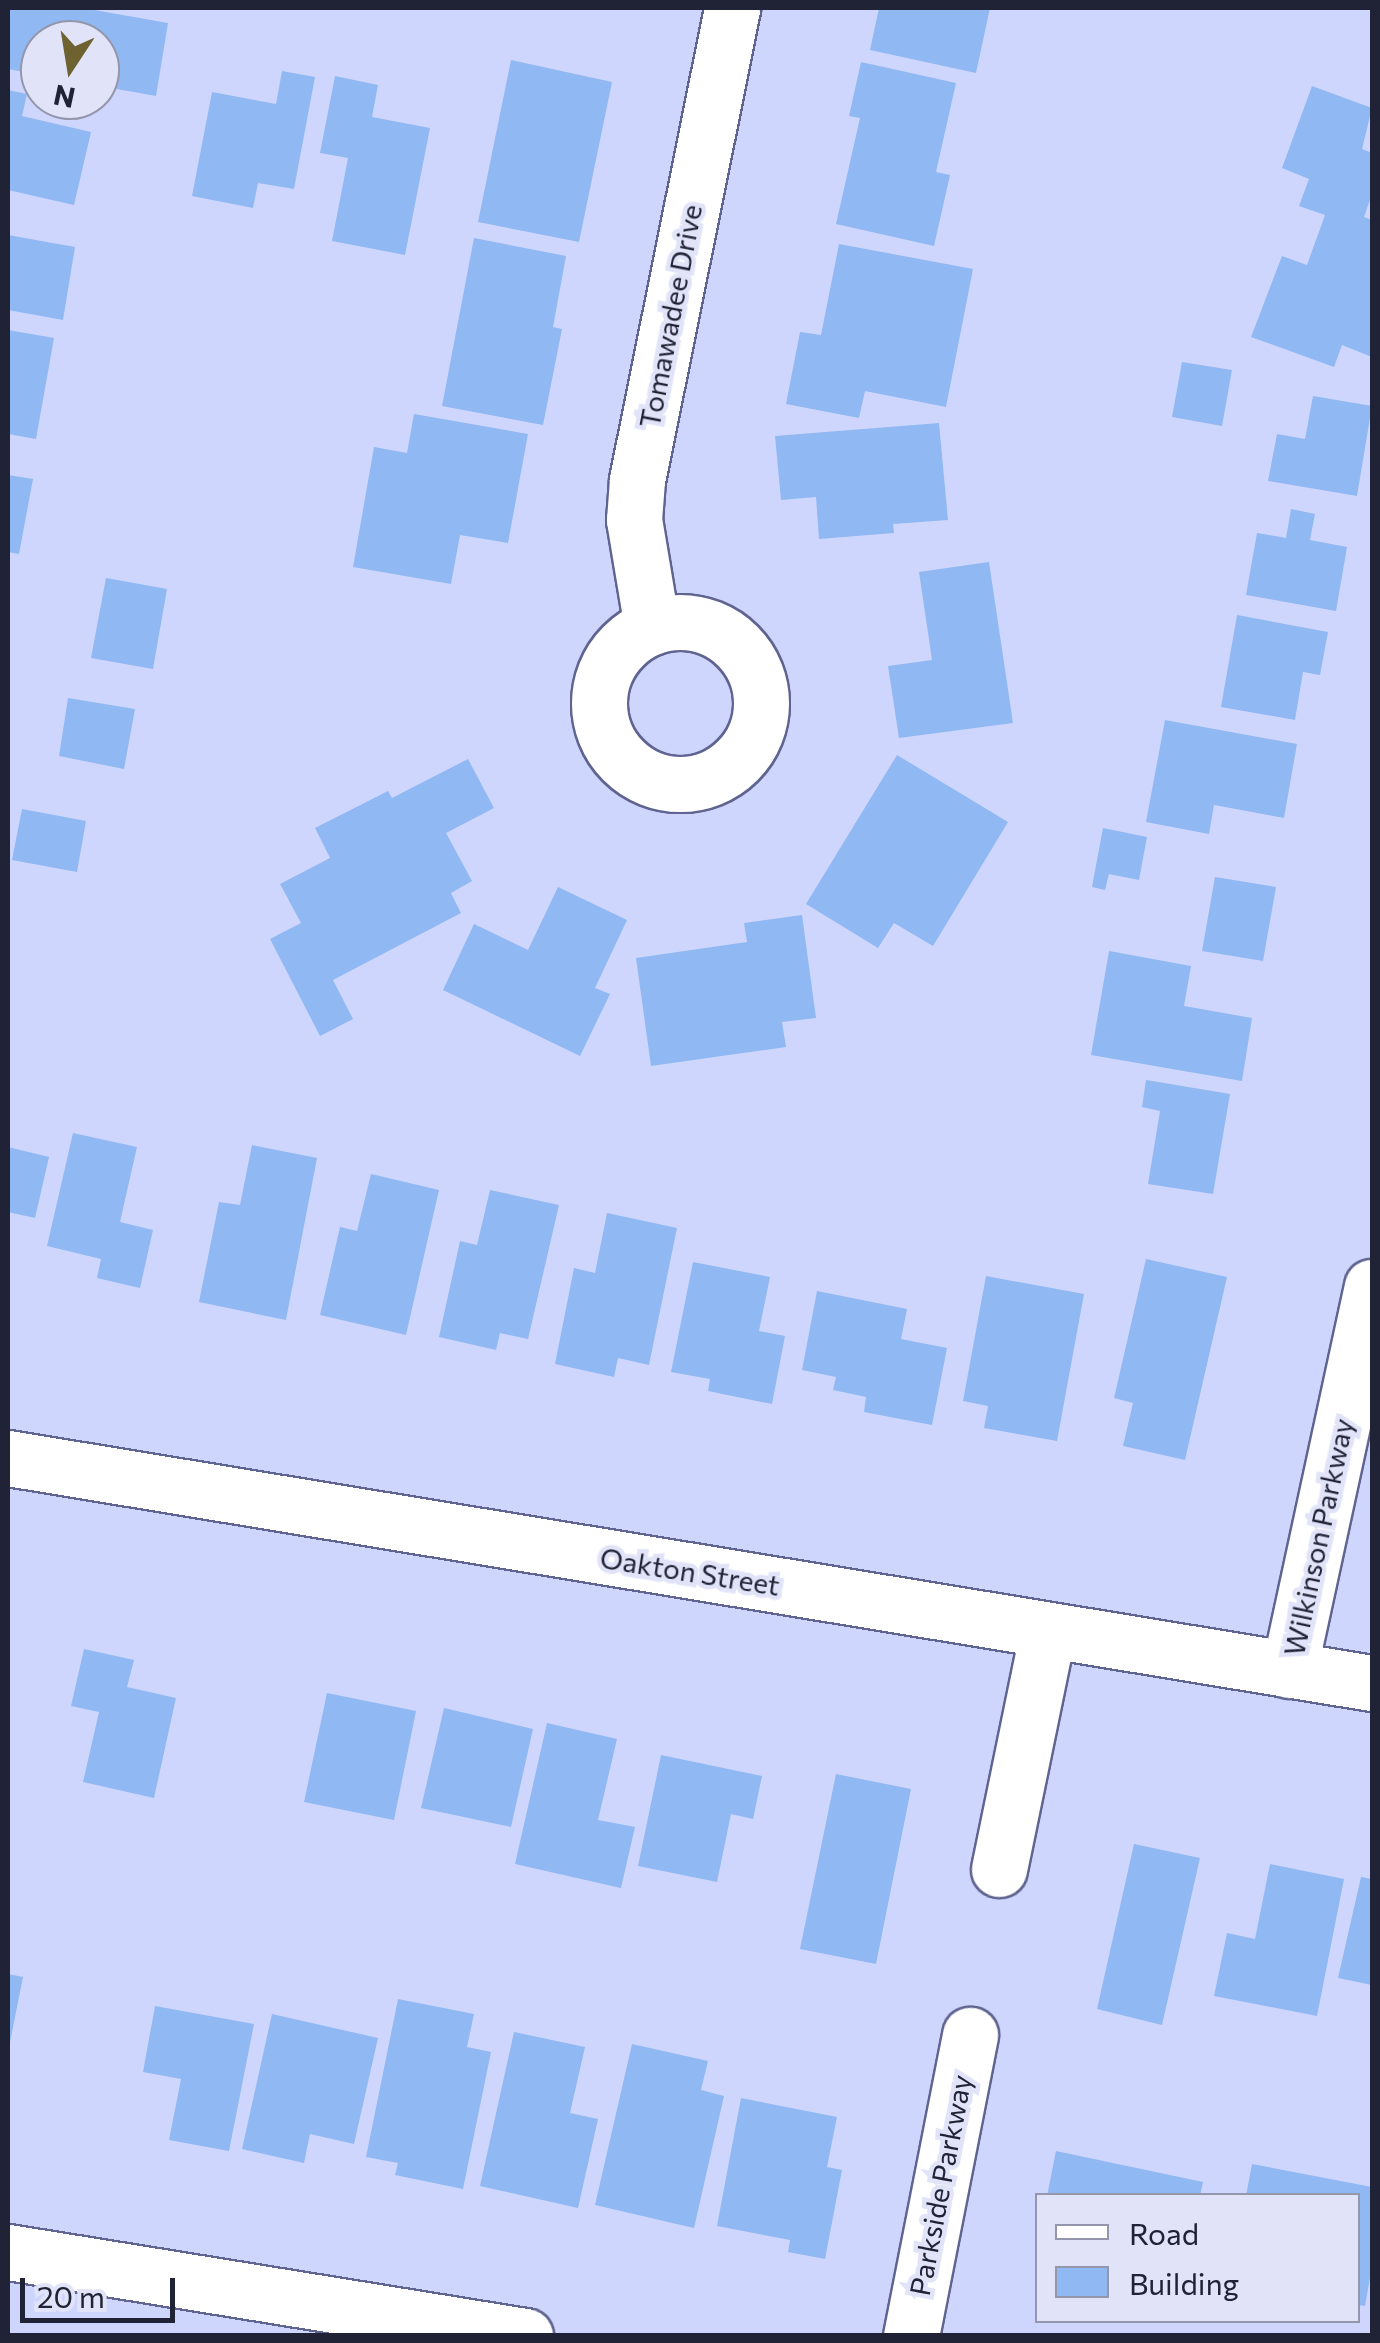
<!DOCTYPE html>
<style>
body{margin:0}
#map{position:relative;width:1380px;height:2343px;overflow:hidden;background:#cfd6fe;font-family:Commissioner,sans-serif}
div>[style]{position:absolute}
.building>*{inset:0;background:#90b8f3}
.roads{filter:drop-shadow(2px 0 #5f6490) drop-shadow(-2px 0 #5f6490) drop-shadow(0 2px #5f6490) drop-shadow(0 -2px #5f6490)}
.minor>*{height:55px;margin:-27.5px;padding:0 27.5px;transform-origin:27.5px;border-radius:27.5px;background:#fff}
.minor>.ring{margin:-27.5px;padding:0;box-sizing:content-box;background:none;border:55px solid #fff;border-radius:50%}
.secondary>*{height:55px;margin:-27.5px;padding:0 27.5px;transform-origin:27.5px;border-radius:27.5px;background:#fff}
span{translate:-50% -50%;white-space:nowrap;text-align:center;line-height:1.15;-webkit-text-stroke:9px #e1e4f9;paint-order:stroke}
.street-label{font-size:28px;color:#202235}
.frame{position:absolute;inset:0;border:10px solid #202235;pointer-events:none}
.legend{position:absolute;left:1035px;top:2193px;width:325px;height:130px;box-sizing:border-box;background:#e1e4f9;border:2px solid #9496ab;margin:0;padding:12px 18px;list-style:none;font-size:30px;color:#202235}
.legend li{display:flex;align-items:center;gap:20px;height:50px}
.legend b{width:50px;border:2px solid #9496ab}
.north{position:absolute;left:20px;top:20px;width:100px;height:100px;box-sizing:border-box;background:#e1e4f9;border:2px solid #9496ab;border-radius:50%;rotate:192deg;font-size:28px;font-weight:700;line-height:40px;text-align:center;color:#202235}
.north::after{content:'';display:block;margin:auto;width:35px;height:45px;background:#6e6330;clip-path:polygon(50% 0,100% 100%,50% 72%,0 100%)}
.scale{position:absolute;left:20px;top:2278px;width:155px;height:45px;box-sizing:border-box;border:5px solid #202235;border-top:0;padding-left:12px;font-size:30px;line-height:35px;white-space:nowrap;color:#202235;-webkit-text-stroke:8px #e1e4f9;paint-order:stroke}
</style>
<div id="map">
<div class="building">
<div style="clip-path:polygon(8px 8px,83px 8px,168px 23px,156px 96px,100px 86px,100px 40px,40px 40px,40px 75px,8px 69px)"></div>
<div style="clip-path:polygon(879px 8px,990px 8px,976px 73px,870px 50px)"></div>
<div style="clip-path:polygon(511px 60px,612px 82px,579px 242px,478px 222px)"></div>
<div style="clip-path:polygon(861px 62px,956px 83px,936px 172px,950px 175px,934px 246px,836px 224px,860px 118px,849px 116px)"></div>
<div style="clip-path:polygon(282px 71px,315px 77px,294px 189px,258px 183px,253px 208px,192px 196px,212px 92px,276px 104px)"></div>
<div style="clip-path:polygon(335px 76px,378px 85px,372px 117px,430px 128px,405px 255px,332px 241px,348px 158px,320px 153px)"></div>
<div style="clip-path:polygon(1312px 86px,1372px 108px,1362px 149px,1372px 153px,1372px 194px,1364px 217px,1372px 220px,1372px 357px,1342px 345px,1334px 367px,1251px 337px,1282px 256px,1307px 265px,1325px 215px,1299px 206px,1309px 179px,1282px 168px)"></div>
<div style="clip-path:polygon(8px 90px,27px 94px,22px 116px,91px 132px,74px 205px,8px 190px)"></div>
<div style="clip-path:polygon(8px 235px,75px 247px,63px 320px,8px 310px)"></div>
<div style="clip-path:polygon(474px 238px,566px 256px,553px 327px,562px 329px,543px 425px,442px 406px)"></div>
<div style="clip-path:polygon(839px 244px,973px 269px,946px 407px,865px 391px,859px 418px,786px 404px,800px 332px,821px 335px)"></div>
<div style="clip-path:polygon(8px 330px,54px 338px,36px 439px,8px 434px)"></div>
<div style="clip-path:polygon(1182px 362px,1232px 370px,1222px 426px,1172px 417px)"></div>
<div style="clip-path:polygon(1313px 396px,1372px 406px,1357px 496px,1268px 481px,1277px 434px,1305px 439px)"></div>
<div style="clip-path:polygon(414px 414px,528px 434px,508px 543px,460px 535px,451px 584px,353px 567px,374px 447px,407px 453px)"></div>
<div style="clip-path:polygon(939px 423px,948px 520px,893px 524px,894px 533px,819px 539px,816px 497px,781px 500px,775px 436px)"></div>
<div style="clip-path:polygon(8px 475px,33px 479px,19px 554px,8px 552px)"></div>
<div style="clip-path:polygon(1291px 509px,1315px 514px,1310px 540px,1347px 547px,1336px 611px,1246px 595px,1257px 533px,1286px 538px)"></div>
<div style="clip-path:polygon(989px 562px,1013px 723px,899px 738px,888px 666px,932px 660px,919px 572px)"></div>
<div style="clip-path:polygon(106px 578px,167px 589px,153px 669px,91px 658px)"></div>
<div style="clip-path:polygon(1237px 615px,1328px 632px,1320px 675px,1303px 672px,1295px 720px,1221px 707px)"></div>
<div style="clip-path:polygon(68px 698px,135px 709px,124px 769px,59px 756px)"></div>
<div style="clip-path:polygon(1165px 720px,1297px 744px,1284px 818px,1214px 805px,1209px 834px,1146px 822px)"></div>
<div style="clip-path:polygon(897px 755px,1008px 822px,933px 946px,894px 923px,878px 948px,806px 904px)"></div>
<div style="clip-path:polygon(468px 759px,494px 808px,446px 833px,472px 881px,451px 893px,461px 913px,333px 980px,353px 1019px,320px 1036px,270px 939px,301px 923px,280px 884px,330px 858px,315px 828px,388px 791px,392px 798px)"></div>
<div style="clip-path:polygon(22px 809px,86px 821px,77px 872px,12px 860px)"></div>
<div style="clip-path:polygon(1103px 828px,1147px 837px,1139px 880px,1109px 874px,1105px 890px,1092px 887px)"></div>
<div style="clip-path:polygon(1215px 877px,1276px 887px,1263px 961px,1202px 951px)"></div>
<div style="clip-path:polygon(558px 887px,627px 920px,595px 988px,610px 994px,580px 1056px,443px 990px,474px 924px,528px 950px)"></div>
<div style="clip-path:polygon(802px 915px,816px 1018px,782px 1022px,786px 1047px,651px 1066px,636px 958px,747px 942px,744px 923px)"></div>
<div style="clip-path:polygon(1109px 951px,1191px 966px,1184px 1006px,1252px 1018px,1242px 1081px,1091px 1055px)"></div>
<div style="clip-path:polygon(1146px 1080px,1230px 1094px,1213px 1194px,1148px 1184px,1160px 1111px,1142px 1107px)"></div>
<div style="clip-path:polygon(73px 1133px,137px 1147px,120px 1222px,153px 1230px,140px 1288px,97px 1278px,101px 1259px,47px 1246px)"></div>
<div style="clip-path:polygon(252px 1145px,317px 1158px,286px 1320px,199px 1302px,219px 1202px,240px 1205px)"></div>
<div style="clip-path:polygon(8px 1147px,49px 1157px,35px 1218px,8px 1212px)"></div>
<div style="clip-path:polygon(371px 1174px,439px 1190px,406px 1335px,320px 1315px,340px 1227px,357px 1231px)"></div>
<div style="clip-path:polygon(490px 1190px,559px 1205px,528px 1339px,500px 1333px,496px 1350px,439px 1337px,460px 1241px,477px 1245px)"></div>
<div style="clip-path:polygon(607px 1213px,677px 1228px,649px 1365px,618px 1358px,614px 1377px,555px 1364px,574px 1268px,595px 1273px)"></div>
<div style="clip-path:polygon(1146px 1259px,1227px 1277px,1185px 1460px,1123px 1446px,1133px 1403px,1114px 1398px)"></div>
<div style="clip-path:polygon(693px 1262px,770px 1277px,759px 1331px,785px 1336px,772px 1404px,708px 1391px,710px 1379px,671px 1372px)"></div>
<div style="clip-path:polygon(986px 1276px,1084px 1294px,1057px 1441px,984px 1428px,988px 1406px,963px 1401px)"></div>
<div style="clip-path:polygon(817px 1291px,907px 1309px,901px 1339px,947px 1348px,932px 1425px,864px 1412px,866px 1397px,833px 1390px,836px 1377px,802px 1370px)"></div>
<div style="clip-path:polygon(84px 1649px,134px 1660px,127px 1687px,176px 1698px,154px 1798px,83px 1782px,99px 1712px,71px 1706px)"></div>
<div style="clip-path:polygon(327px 1693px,416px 1711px,394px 1820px,304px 1802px)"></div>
<div style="clip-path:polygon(444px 1708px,533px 1729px,511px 1827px,421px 1808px)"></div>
<div style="clip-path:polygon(547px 1723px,617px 1739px,598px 1820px,635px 1827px,621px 1888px,515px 1864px)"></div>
<div style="clip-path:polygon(661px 1755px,762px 1776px,753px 1819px,731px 1814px,717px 1882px,638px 1866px)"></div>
<div style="clip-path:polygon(836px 1774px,911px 1789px,876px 1964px,800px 1949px)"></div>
<div style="clip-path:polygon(1134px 1844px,1200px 1858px,1162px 2025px,1097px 2009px)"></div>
<div style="clip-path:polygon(1270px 1864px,1344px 1879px,1317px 2016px,1214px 1996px,1227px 1933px,1255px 1939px)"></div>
<div style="clip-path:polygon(1361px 1877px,1372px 1879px,1372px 1985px,1338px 1978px)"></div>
<div style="clip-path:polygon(8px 1974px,23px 1977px,9px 2047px,8px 2047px)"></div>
<div style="clip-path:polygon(398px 1999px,474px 2014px,467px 2047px,491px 2052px,463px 2189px,395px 2175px,398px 2163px,366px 2157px)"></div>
<div style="clip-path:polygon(155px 2006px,254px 2024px,229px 2151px,169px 2140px,181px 2079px,143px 2072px)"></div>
<div style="clip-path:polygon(272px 2014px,378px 2038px,354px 2144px,310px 2134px,304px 2163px,242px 2149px)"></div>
<div style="clip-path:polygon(514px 2032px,585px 2047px,570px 2113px,598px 2119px,578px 2208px,480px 2186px)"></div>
<div style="clip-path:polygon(632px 2044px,708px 2061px,701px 2090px,724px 2096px,694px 2228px,595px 2205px)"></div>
<div style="clip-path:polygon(741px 2098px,837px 2117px,827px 2167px,842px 2170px,825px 2259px,788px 2252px,790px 2240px,717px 2226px)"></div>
<div style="clip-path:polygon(1056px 2151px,1203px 2182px,1200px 2196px,1047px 2196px)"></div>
<div style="clip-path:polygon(1252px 2164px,1372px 2187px,1372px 2267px,1365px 2306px,1358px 2305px,1358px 2196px,1246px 2196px)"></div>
</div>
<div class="roads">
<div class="minor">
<div class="ring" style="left:599px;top:622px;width:107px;height:107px"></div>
<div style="left:652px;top:627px;width:109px;rotate:-99.5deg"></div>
<div style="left:634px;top:520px;width:40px;rotate:-85.7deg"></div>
<div style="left:637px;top:480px;width:481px;rotate:-78.6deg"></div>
<div style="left:1289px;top:1670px;width:392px;rotate:-77.8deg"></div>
<div style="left:999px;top:1869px;width:243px;rotate:-78.4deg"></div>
<div style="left:8px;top:2252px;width:524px;rotate:9.23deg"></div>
<div style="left:911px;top:2336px;width:307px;rotate:-78.9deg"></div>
</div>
<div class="secondary">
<div style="left:8px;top:1458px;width:1382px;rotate:9.37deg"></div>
</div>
</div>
<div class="street-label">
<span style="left:670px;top:316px;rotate:-79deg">Tomawadee Drive</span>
<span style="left:1318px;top:1537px;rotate:-78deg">Wilkinson Parkway</span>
<span style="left:690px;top:1571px;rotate:9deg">Oakton Street</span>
<span style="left:940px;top:2185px;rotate:-79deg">Parkside Parkway</span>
</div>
<div class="frame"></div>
<ul class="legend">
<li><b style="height:12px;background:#fff"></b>Road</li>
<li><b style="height:28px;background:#90b8f3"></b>Building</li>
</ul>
<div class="north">N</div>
<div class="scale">20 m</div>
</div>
